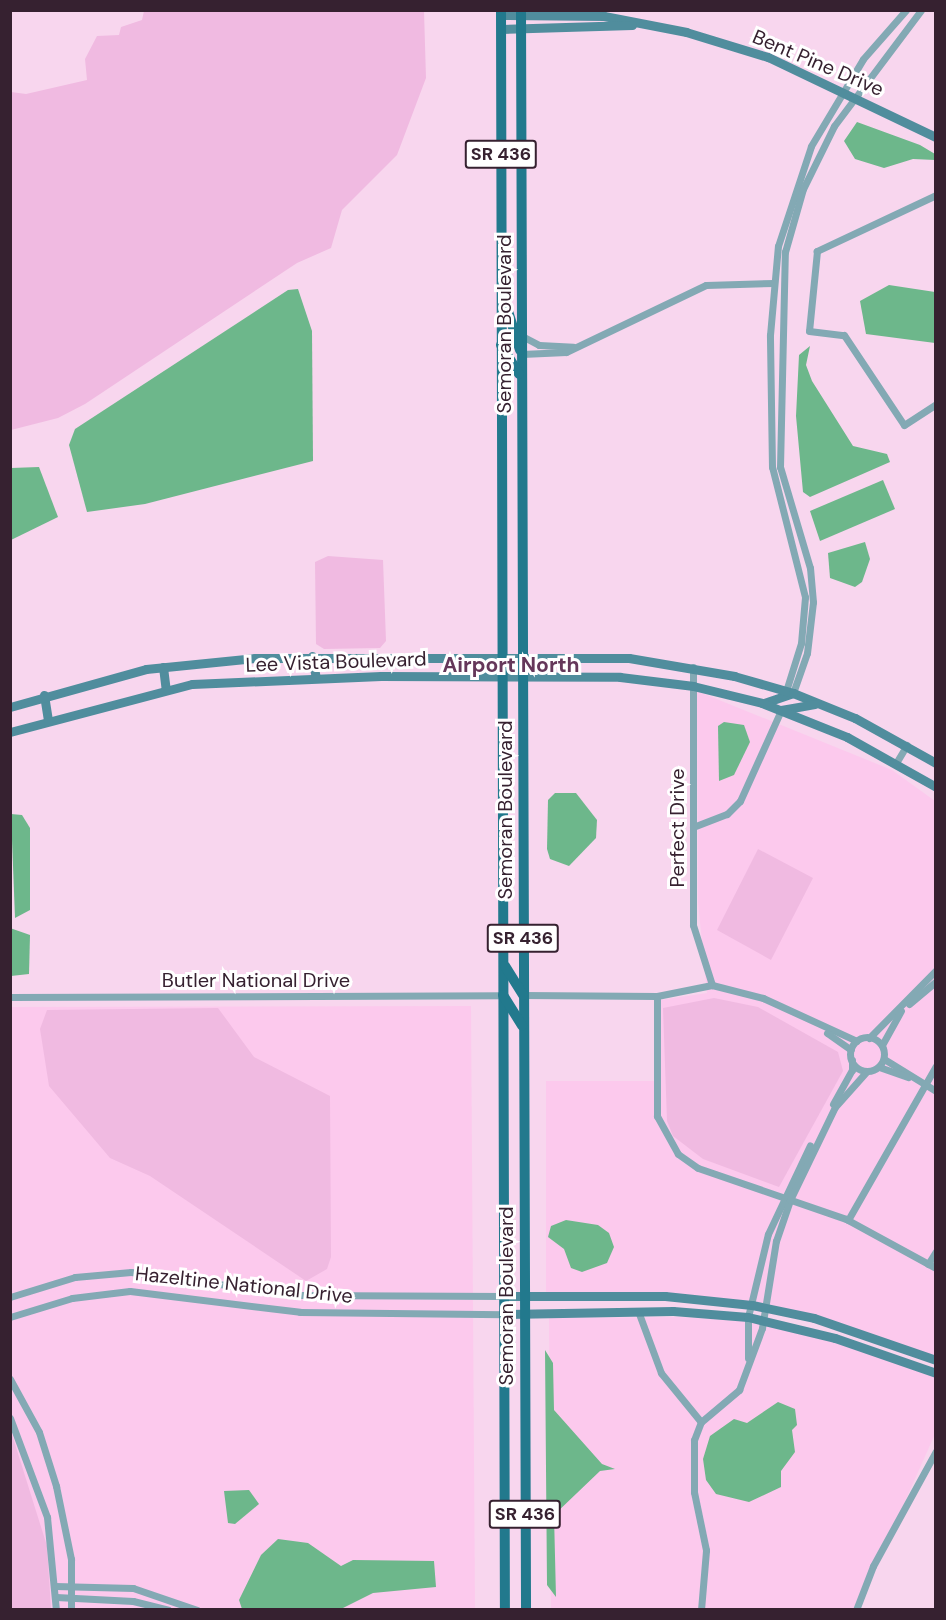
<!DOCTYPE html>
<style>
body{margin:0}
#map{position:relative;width:946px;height:1620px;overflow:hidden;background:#f8d6ee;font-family:"DM Sans",sans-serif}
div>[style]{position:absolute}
.built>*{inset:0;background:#fcc9ed}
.green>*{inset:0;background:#f0bae1}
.water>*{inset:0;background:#6db78b}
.street>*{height:7px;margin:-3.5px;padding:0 3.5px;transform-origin:3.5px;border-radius:3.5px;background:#83a9b4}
.street>.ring{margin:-3.5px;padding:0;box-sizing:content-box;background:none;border:7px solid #83a9b4;border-radius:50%}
.secondary>*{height:9px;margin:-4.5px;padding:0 4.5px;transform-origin:4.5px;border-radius:4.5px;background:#508d9d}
.primary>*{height:10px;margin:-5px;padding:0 5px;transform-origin:5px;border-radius:5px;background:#22798d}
span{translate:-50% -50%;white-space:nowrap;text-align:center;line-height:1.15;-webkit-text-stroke:6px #fff;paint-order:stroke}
.shield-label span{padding:2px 4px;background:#fff;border:2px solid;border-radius:4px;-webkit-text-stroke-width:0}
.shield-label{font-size:18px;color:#362130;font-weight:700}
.street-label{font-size:20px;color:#362130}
.neighbourhood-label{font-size:21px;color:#65375a;font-weight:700}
.frame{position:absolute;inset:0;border:12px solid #362130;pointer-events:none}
</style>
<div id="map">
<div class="built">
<div style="clip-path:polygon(697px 691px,892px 770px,935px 801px,935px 1357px,759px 1303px,546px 1295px,546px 1081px,658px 1081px,660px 1000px,707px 993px,698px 902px)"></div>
<div style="clip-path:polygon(471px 1006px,475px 1609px,11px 1609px,10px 1007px)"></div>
<div style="clip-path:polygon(680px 1317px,756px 1322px,862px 1350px,935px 1377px,935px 1434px,857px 1609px,551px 1609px,549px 1318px)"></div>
</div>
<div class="green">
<div style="clip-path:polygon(144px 11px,424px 11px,426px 78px,397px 155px,342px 210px,331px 248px,297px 263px,85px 404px,58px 418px,11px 430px,11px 92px,26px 94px,87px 80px,85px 59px,97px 36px,119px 35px,121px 27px,142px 20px)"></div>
<div style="clip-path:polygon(328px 556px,383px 560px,386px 641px,380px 648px,324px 649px,316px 644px,315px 562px)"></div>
<div style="clip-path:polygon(758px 849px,813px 878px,771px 960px,717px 930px)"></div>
<div style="clip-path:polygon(714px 998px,758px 1007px,838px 1052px,843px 1071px,779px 1187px,703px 1159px,673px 1136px,667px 1121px,663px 1008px)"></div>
<div style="clip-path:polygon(218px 1008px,254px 1057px,330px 1096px,331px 1257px,327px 1269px,306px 1281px,150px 1176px,110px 1158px,49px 1086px,40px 1029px,47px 1010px)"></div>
<div style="clip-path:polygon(10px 1428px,47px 1546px,51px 1609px,11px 1609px)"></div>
</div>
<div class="water">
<div style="clip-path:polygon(857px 122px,920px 145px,935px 154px,935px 160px,913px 159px,884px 168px,855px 159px,844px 141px)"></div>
<div style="clip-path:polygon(889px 285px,935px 292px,935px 343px,866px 334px,860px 301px)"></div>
<div style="clip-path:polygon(298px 289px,312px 331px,313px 461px,145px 504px,87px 512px,69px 445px,75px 429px,288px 290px)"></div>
<div style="clip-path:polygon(810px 346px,806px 365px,812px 381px,853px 446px,887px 454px,890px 462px,810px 497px,803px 492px,796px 416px,799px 355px)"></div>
<div style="clip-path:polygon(39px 467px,58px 517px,11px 540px,11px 468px)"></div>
<div style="clip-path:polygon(883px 480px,895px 509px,820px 541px,810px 511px)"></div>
<div style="clip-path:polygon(865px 542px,870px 559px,862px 582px,855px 587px,830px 578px,828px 553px)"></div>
<div style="clip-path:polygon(724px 722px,744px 725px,750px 742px,734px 775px,719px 781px,718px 726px)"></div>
<div style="clip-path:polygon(555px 793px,576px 793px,597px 820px,596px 838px,569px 866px,550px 859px,547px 849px,548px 800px)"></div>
<div style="clip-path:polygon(11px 814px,22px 815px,30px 828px,30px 910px,15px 918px)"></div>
<div style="clip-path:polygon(10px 928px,30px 935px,29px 974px,11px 976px)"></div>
<div style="clip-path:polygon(566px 1220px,598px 1225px,609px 1233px,614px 1247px,607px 1263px,582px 1272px,571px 1268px,564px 1249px,548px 1237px,551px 1226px)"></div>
<div style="clip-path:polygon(545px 1350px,553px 1363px,554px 1410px,602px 1464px,615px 1469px,600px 1471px,554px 1515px,556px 1597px,547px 1585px)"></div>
<div style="clip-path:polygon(778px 1402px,795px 1409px,797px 1425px,792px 1430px,795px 1452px,781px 1471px,781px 1487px,749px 1502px,716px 1494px,706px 1480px,703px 1459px,710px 1436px,734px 1419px,747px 1423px)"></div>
<div style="clip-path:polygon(249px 1490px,259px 1504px,235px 1524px,228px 1523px,224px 1491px)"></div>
<div style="clip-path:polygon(278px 1539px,308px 1543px,341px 1566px,353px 1560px,434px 1561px,436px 1587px,373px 1593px,341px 1609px,242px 1609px,239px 1600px,261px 1555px)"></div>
</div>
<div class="street">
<div style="left:936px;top:195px;width:132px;rotate:154.8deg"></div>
<div style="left:817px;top:251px;width:80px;rotate:95.7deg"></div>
<div style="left:809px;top:331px;width:35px;rotate:7deg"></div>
<div style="left:844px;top:335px;width:108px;rotate:56.3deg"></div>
<div style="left:904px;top:425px;width:38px;rotate:-33deg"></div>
<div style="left:522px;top:336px;width:19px;rotate:28deg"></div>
<div style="left:539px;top:345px;width:34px;rotate:3deg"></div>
<div style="left:522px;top:354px;width:44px;rotate:-2.6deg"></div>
<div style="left:566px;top:352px;width:155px;rotate:-25.6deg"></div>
<div style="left:706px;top:285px;width:68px;rotate:-1.7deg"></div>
<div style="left:693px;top:667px;width:258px;rotate:90deg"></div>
<div style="left:693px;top:925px;width:63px;rotate:72.4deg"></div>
<div style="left:786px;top:691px;width:50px;rotate:-72.6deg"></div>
<div style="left:801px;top:643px;width:46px;rotate:-85deg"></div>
<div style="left:805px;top:597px;width:134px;rotate:-104.2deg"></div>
<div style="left:772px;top:467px;width:132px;rotate:-90.9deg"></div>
<div style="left:770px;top:335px;width:89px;rotate:-84.9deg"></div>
<div style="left:778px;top:246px;width:105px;rotate:-71.7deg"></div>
<div style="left:811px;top:146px;width:101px;rotate:-59.1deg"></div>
<div style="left:863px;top:59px;width:65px;rotate:-48.7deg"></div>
<div style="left:793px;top:693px;width:42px;rotate:-70.7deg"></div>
<div style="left:807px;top:653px;width:51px;rotate:-83.3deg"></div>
<div style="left:813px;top:602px;width:34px;rotate:-95deg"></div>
<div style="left:810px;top:568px;width:105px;rotate:-106.5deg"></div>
<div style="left:780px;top:467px;width:215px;rotate:-88.7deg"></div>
<div style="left:785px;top:252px;width:66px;rotate:-74.1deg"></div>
<div style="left:803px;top:189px;width:70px;rotate:-63.8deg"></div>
<div style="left:834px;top:126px;width:145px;rotate:-53.1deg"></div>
<div style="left:896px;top:763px;width:21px;rotate:-59deg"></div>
<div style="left:693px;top:827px;width:36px;rotate:-21deg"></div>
<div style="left:727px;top:814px;width:18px;rotate:-45deg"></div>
<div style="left:740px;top:801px;width:100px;rotate:-65.7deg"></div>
<div style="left:712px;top:985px;width:53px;rotate:14.3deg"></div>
<div style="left:763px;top:998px;width:103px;rotate:24.6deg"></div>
<div style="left:523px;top:995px;width:134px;rotate:0.4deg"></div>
<div style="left:657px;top:996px;width:56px;rotate:-11.3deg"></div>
<div style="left:657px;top:996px;width:120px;rotate:90deg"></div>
<div style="left:657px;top:1116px;width:43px;rotate:61.1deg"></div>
<div style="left:678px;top:1154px;width:24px;rotate:35deg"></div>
<div style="left:698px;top:1168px;width:157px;rotate:19deg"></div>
<div style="left:846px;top:1219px;width:102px;rotate:28.6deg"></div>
<div style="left:10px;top:997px;width:493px;rotate:-0.2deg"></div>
<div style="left:909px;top:1004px;width:35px;rotate:-40deg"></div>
<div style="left:827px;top:1033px;width:29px;rotate:35deg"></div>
<div class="ring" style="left:850px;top:1037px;width:27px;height:27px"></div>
<div style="left:869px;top:1038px;width:95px;rotate:-45.4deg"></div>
<div style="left:882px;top:1045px;width:39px;rotate:-61deg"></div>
<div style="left:884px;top:1059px;width:61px;rotate:31.6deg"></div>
<div style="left:879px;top:1067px;width:31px;rotate:19deg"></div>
<div style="left:833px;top:1104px;width:39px;rotate:-61deg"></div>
<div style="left:852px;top:1070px;width:10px;rotate:-90deg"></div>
<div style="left:848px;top:1220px;width:177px;rotate:-60.3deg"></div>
<div style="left:928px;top:1264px;width:15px;rotate:-58deg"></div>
<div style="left:10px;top:1297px;width:68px;rotate:-17.1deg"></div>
<div style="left:75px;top:1277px;width:56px;rotate:-5.1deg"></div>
<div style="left:131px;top:1272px;width:170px;rotate:7.8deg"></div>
<div style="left:299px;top:1295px;width:205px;rotate:0.3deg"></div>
<div style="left:638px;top:1311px;width:66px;rotate:69.6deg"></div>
<div style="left:661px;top:1373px;width:63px;rotate:50.8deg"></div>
<div style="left:10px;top:1317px;width:65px;rotate:-17deg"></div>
<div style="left:72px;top:1298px;width:58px;rotate:-6.9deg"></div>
<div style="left:130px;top:1291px;width:171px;rotate:7deg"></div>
<div style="left:300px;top:1312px;width:204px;rotate:0.6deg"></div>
<div style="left:748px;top:1358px;width:41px;rotate:-90deg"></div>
<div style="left:748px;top:1317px;width:85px;rotate:-76.5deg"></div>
<div style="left:768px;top:1234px;width:98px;rotate:-64.7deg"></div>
<div style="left:10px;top:1379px;width:60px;rotate:61.3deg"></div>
<div style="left:39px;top:1432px;width:57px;rotate:72.5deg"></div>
<div style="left:56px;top:1486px;width:75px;rotate:78.4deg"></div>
<div style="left:71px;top:1559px;width:51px;rotate:90deg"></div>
<div style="left:10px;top:1418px;width:106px;rotate:69.5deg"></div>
<div style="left:47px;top:1517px;width:93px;rotate:84.5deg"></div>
<div style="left:55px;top:1586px;width:78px;rotate:1.5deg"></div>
<div style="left:133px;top:1588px;width:68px;rotate:19deg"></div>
<div style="left:56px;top:1597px;width:77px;rotate:3deg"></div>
<div style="left:133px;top:1601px;width:36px;rotate:14deg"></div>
<div style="left:701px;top:1610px;width:60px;rotate:-85.2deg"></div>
<div style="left:706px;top:1550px;width:59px;rotate:-101.7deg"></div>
<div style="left:694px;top:1492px;width:52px;rotate:-90deg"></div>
<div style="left:694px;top:1440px;width:19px;rotate:-69deg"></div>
<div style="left:701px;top:1422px;width:50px;rotate:-40.1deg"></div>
<div style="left:739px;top:1390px;width:66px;rotate:-69.6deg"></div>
<div style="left:762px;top:1328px;width:88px;rotate:-80.9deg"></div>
<div style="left:776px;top:1241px;width:43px;rotate:-71.1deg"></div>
<div style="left:790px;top:1200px;width:103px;rotate:-64.2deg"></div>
<div style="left:835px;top:1107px;width:48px;rotate:-48.4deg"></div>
<div style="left:856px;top:1610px;width:47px;rotate:-68.9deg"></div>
<div style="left:873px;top:1566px;width:131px;rotate:-61.3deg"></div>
</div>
<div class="secondary">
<div style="left:501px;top:15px;width:103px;rotate:0.6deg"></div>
<div style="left:604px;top:16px;width:84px;rotate:11deg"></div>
<div style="left:686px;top:32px;width:86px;rotate:17deg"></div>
<div style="left:768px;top:57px;width:186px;rotate:25.5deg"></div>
<div style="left:501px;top:29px;width:131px;rotate:-1.7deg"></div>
<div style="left:312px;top:656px;width:22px;rotate:80deg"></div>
<div style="left:163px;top:667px;width:23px;rotate:83deg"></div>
<div style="left:44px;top:695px;width:25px;rotate:81deg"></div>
<div style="left:764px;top:703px;width:31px;rotate:-19deg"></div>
<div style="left:10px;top:707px;width:141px;rotate:-15.6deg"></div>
<div style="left:146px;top:669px;width:110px;rotate:-5.8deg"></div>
<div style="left:255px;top:658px;width:374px"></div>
<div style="left:629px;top:658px;width:107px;rotate:9.7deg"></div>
<div style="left:734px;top:676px;width:61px;rotate:16.1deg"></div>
<div style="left:793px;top:693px;width:67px;rotate:22deg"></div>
<div style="left:855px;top:718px;width:93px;rotate:29.1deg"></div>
<div style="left:781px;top:710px;width:34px;rotate:-10deg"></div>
<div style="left:10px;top:732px;width:188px;rotate:-14.8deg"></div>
<div style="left:192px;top:684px;width:189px;rotate:-2.4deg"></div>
<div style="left:381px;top:676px;width:239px;rotate:0.2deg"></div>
<div style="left:620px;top:677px;width:74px;rotate:7deg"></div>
<div style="left:693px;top:686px;width:71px;rotate:13.8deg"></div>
<div style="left:762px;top:703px;width:92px;rotate:21.8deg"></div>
<div style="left:847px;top:737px;width:102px;rotate:29.3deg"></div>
<div style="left:504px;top:1296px;width:161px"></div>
<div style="left:665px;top:1296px;width:87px;rotate:5.9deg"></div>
<div style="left:752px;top:1305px;width:63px;rotate:11.8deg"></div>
<div style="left:814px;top:1318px;width:129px;rotate:19deg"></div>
<div style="left:504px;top:1314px;width:169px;rotate:-1deg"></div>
<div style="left:673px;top:1311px;width:75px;rotate:4.6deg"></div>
<div style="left:748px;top:1317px;width:89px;rotate:13.6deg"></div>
<div style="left:835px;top:1338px;width:107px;rotate:19.1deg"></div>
</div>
<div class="primary">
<div style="left:501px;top:10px;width:1600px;rotate:89.86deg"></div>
<div style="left:521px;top:10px;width:1600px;rotate:89.82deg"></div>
<div style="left:507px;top:308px;width:44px;rotate:72.8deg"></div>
<div style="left:501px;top:345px;width:34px;rotate:58deg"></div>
<div style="left:505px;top:966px;width:34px;rotate:58deg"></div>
<div style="left:503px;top:995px;width:36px;rotate:58deg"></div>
</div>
<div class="shield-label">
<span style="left:501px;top:154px">SR 436</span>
<span style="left:523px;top:938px">SR 436</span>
<span style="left:525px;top:1514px">SR 436</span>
</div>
<div class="street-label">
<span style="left:818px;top:63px;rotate:23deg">Bent Pine Drive</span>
<span style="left:504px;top:324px;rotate:-90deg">Semoran Boulevard</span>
<span style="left:336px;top:662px;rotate:-2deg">Lee Vista Boulevard</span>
<span style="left:505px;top:810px;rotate:-90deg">Semoran Boulevard</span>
<span style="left:677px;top:828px;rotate:-90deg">Perfect Drive</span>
<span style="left:256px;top:980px">Butler National Drive</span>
<span style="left:244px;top:1285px;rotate:6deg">Hazeltine National Drive</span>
<span style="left:506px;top:1296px;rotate:-90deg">Semoran Boulevard</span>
</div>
<div class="neighbourhood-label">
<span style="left:511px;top:665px">Airport North</span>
</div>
<div class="frame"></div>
</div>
